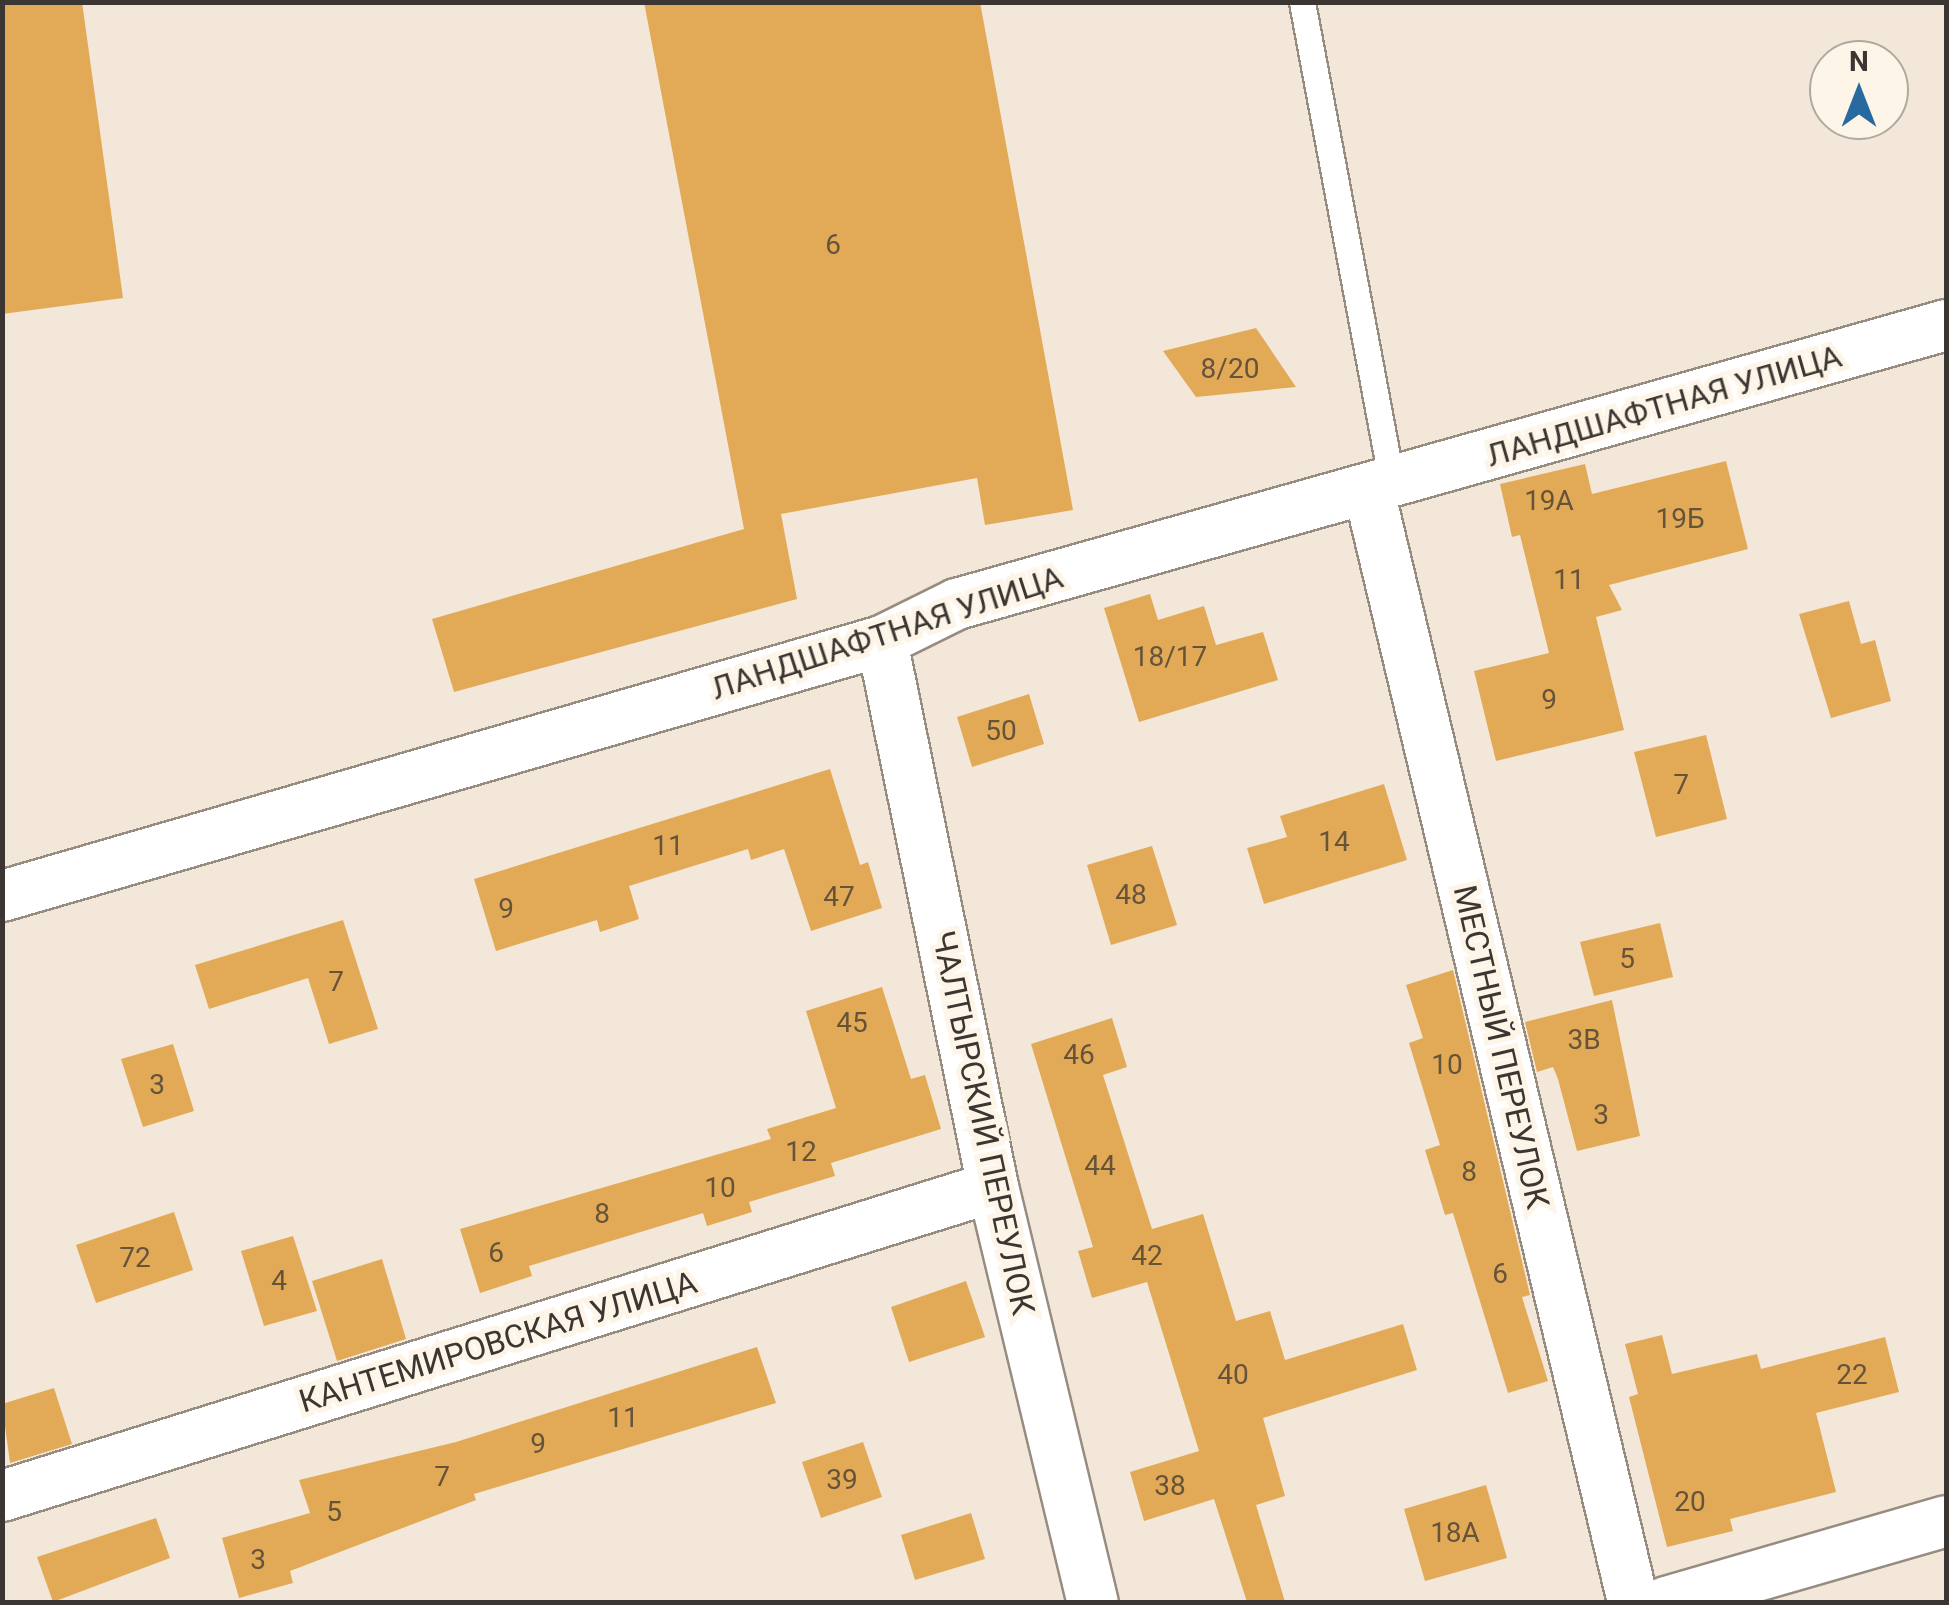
<!DOCTYPE html>
<meta charset="utf-8">
<style>
body{margin:0}
#map{position:relative;width:1949px;height:1605px;overflow:hidden;background:#f3e7d9;font-family:Roboto,sans-serif}
div>[style]{position:absolute}
.building>*{inset:0;background:#e2aa56}
.roads{filter:drop-shadow(2px 0 #978c80) drop-shadow(-2px 0 #978c80) drop-shadow(0 2px #978c80) drop-shadow(0 -2px #978c80)}
.lane>*{height:25px;margin:-12.5px;padding:0 12.5px;transform-origin:12.5px;border-radius:12.5px;background:#fff}
.street>*{height:50px;margin:-25px;padding:0 25px;transform-origin:25px;border-radius:25px;background:#fff}
span{translate:-50% -50%;white-space:nowrap;text-align:center;line-height:1.15;-webkit-text-stroke:10px #fef5e9;paint-order:stroke}
.number-label{font-size:28px;color:#65533a}
.number-label span{-webkit-text-stroke-width:0}
.street-label{font-size:32px;color:#3b3631}
.frame{position:absolute;inset:0;border:5px solid #3b3631;pointer-events:none}
.north{position:absolute;left:1809px;top:40px;width:100px;height:100px;box-sizing:border-box;background:#fef5e9;border:2px solid #b0a99f;border-radius:50%;rotate:0deg;font-size:28px;font-weight:700;line-height:40px;text-align:center;color:#3b3631}
.north::after{content:'';display:block;margin:auto;width:35px;height:45px;background:#28699f;clip-path:polygon(50% 0,100% 100%,50% 72%,0 100%)}
</style>
<div id="map">
<div class="building">
<div style="clip-path:polygon(2px 2px,82px 2px,123px 298px,2px 314px)"></div>
<div style="clip-path:polygon(644px 2px,980px 2px,1073px 510px,985px 525px,977px 478px,781px 514px,797px 599px,454px 692px,432px 619px,744px 529px)"></div>
<div style="clip-path:polygon(1256px 328px,1296px 387px,1196px 397px,1163px 351px)"></div>
<div style="clip-path:polygon(1726px 461px,1748px 549px,1609px 585px,1622px 610px,1596px 617px,1624px 730px,1496px 761px,1474px 671px,1549px 653px,1520px 535px,1512px 537px,1500px 484px,1585px 464px,1592px 494px)"></div>
<div style="clip-path:polygon(1150px 594px,1158px 620px,1204px 606px,1216px 645px,1263px 632px,1278px 680px,1139px 722px,1104px 608px)"></div>
<div style="clip-path:polygon(1849px 601px,1861px 644px,1875px 640px,1891px 701px,1831px 718px,1799px 614px)"></div>
<div style="clip-path:polygon(1029px 694px,1044px 744px,972px 767px,957px 717px)"></div>
<div style="clip-path:polygon(1706px 735px,1727px 819px,1656px 837px,1634px 752px)"></div>
<div style="clip-path:polygon(830px 769px,860px 865px,868px 862px,882px 908px,811px 931px,784px 849px,751px 860px,748px 849px,629px 886px,639px 919px,600px 932px,597px 920px,496px 951px,474px 879px)"></div>
<div style="clip-path:polygon(1384px 784px,1407px 860px,1264px 904px,1247px 848px,1287px 837px,1280px 816px)"></div>
<div style="clip-path:polygon(1152px 846px,1177px 925px,1111px 945px,1087px 865px)"></div>
<div style="clip-path:polygon(343px 920px,378px 1029px,329px 1044px,308px 978px,209px 1009px,195px 965px)"></div>
<div style="clip-path:polygon(1660px 923px,1673px 977px,1594px 996px,1580px 942px)"></div>
<div style="clip-path:polygon(1453px 970px,1530px 1295px,1522px 1297px,1548px 1381px,1508px 1393px,1453px 1213px,1445px 1215px,1425px 1150px,1440px 1145px,1409px 1043px,1423px 1038px,1406px 985px)"></div>
<div style="clip-path:polygon(882px 987px,911px 1079px,925px 1075px,941px 1129px,831px 1163px,835px 1176px,749px 1202px,752px 1212px,707px 1226px,703px 1213px,529px 1266px,532px 1276px,480px 1293px,460px 1229px,771px 1139px,767px 1129px,836px 1108px,806px 1011px)"></div>
<div style="clip-path:polygon(1612px 1000px,1640px 1136px,1577px 1151px,1558px 1079px,1553px 1067px,1537px 1072px,1525px 1022px)"></div>
<div style="clip-path:polygon(1112px 1018px,1127px 1067px,1103px 1075px,1152px 1229px,1203px 1214px,1236px 1321px,1270px 1311px,1285px 1360px,1403px 1324px,1417px 1370px,1263px 1418px,1285px 1496px,1256px 1505px,1285px 1602px,1247px 1602px,1214px 1499px,1144px 1521px,1130px 1472px,1199px 1451px,1147px 1282px,1092px 1298px,1078px 1251px,1093px 1247px,1031px 1044px)"></div>
<div style="clip-path:polygon(173px 1044px,194px 1111px,143px 1127px,121px 1059px)"></div>
<div style="clip-path:polygon(174px 1212px,193px 1270px,96px 1303px,76px 1245px)"></div>
<div style="clip-path:polygon(293px 1236px,317px 1311px,264px 1326px,241px 1251px)"></div>
<div style="clip-path:polygon(382px 1259px,406px 1339px,337px 1361px,312px 1281px)"></div>
<div style="clip-path:polygon(966px 1281px,985px 1337px,909px 1362px,891px 1307px)"></div>
<div style="clip-path:polygon(1662px 1335px,1672px 1374px,1757px 1354px,1761px 1369px,1885px 1337px,1899px 1392px,1816px 1413px,1836px 1492px,1730px 1519px,1733px 1531px,1667px 1547px,1629px 1397px,1638px 1394px,1625px 1344px)"></div>
<div style="clip-path:polygon(757px 1347px,776px 1403px,474px 1494px,476px 1500px,290px 1571px,293px 1583px,239px 1598px,222px 1538px,310px 1513px,299px 1480px,456px 1442px)"></div>
<div style="clip-path:polygon(54px 1388px,72px 1444px,10px 1463px,2px 1404px)"></div>
<div style="clip-path:polygon(863px 1442px,882px 1497px,821px 1518px,802px 1462px)"></div>
<div style="clip-path:polygon(1486px 1485px,1507px 1558px,1425px 1581px,1404px 1509px)"></div>
<div style="clip-path:polygon(971px 1513px,985px 1559px,915px 1580px,901px 1535px)"></div>
<div style="clip-path:polygon(156px 1518px,170px 1558px,53px 1602px,37px 1557px)"></div>
</div>
<div class="roads">
<div class="lane">
<div style="left:1302px;top:2px;width:490px;rotate:79.4deg"></div>
</div>
<div class="street">
<div style="left:1369px;top:491px;width:1142px;rotate:76.63deg"></div>
<div style="left:882px;top:641px;width:557px;rotate:78.51deg"></div>
<div style="left:993px;top:1187px;width:427px;rotate:76.5deg"></div>
<div style="left:2px;top:896px;width:916px;rotate:-16.16deg"></div>
<div style="left:882px;top:641px;width:84px;rotate:-26.3deg"></div>
<div style="left:957px;top:604px;width:1028px;rotate:-15.75deg"></div>
<div style="left:2px;top:1496px;width:1038px;rotate:-17.32deg"></div>
<div style="left:1666px;top:1602px;width:291px;rotate:-16.1deg"></div>
</div>
</div>
<div class="number-label">
<span style="left:833px;top:245px">6</span>
<span style="left:1230px;top:369px">8/20</span>
<span style="left:1549px;top:501px">19А</span>
<span style="left:1680px;top:519px">19Б</span>
<span style="left:1569px;top:580px">11</span>
<span style="left:1170px;top:657px">18/17</span>
<span style="left:1549px;top:700px">9</span>
<span style="left:1001px;top:731px">50</span>
<span style="left:1681px;top:785px">7</span>
<span style="left:1334px;top:842px">14</span>
<span style="left:668px;top:846px">11</span>
<span style="left:1131px;top:895px">48</span>
<span style="left:839px;top:897px">47</span>
<span style="left:506px;top:909px">9</span>
<span style="left:1627px;top:959px">5</span>
<span style="left:336px;top:982px">7</span>
<span style="left:852px;top:1023px">45</span>
<span style="left:1584px;top:1040px">3В</span>
<span style="left:1079px;top:1055px">46</span>
<span style="left:1447px;top:1065px">10</span>
<span style="left:157px;top:1085px">3</span>
<span style="left:1601px;top:1115px">3</span>
<span style="left:801px;top:1152px">12</span>
<span style="left:1100px;top:1166px">44</span>
<span style="left:1469px;top:1172px">8</span>
<span style="left:720px;top:1188px">10</span>
<span style="left:602px;top:1214px">8</span>
<span style="left:496px;top:1253px">6</span>
<span style="left:1147px;top:1256px">42</span>
<span style="left:135px;top:1258px">72</span>
<span style="left:1500px;top:1274px">6</span>
<span style="left:279px;top:1281px">4</span>
<span style="left:1233px;top:1375px">40</span>
<span style="left:1852px;top:1375px">22</span>
<span style="left:623px;top:1418px">11</span>
<span style="left:538px;top:1444px">9</span>
<span style="left:442px;top:1477px">7</span>
<span style="left:842px;top:1480px">39</span>
<span style="left:1170px;top:1486px">38</span>
<span style="left:1690px;top:1502px">20</span>
<span style="left:334px;top:1512px">5</span>
<span style="left:1455px;top:1533px">18А</span>
<span style="left:258px;top:1560px">3</span>
</div>
<div class="street-label">
<span style="left:1664px;top:406px;rotate:-16deg">ЛАНДШАФТНАЯ УЛИЦА</span>
<span style="left:887px;top:633px;rotate:-18deg">ЛАНДШАФТНАЯ УЛИЦА</span>
<span style="left:1501px;top:1047px;rotate:77deg">МЕСТНЫЙ ПЕРЕУЛОК</span>
<span style="left:983px;top:1123px;rotate:78deg">ЧАЛТЫРСКИЙ ПЕРЕУЛОК</span>
<span style="left:498px;top:1342px;rotate:-17deg">КАНТЕМИРОВСКАЯ УЛИЦА</span>
</div>
<div class="frame"></div>
<div class="north">N</div>
</div>
